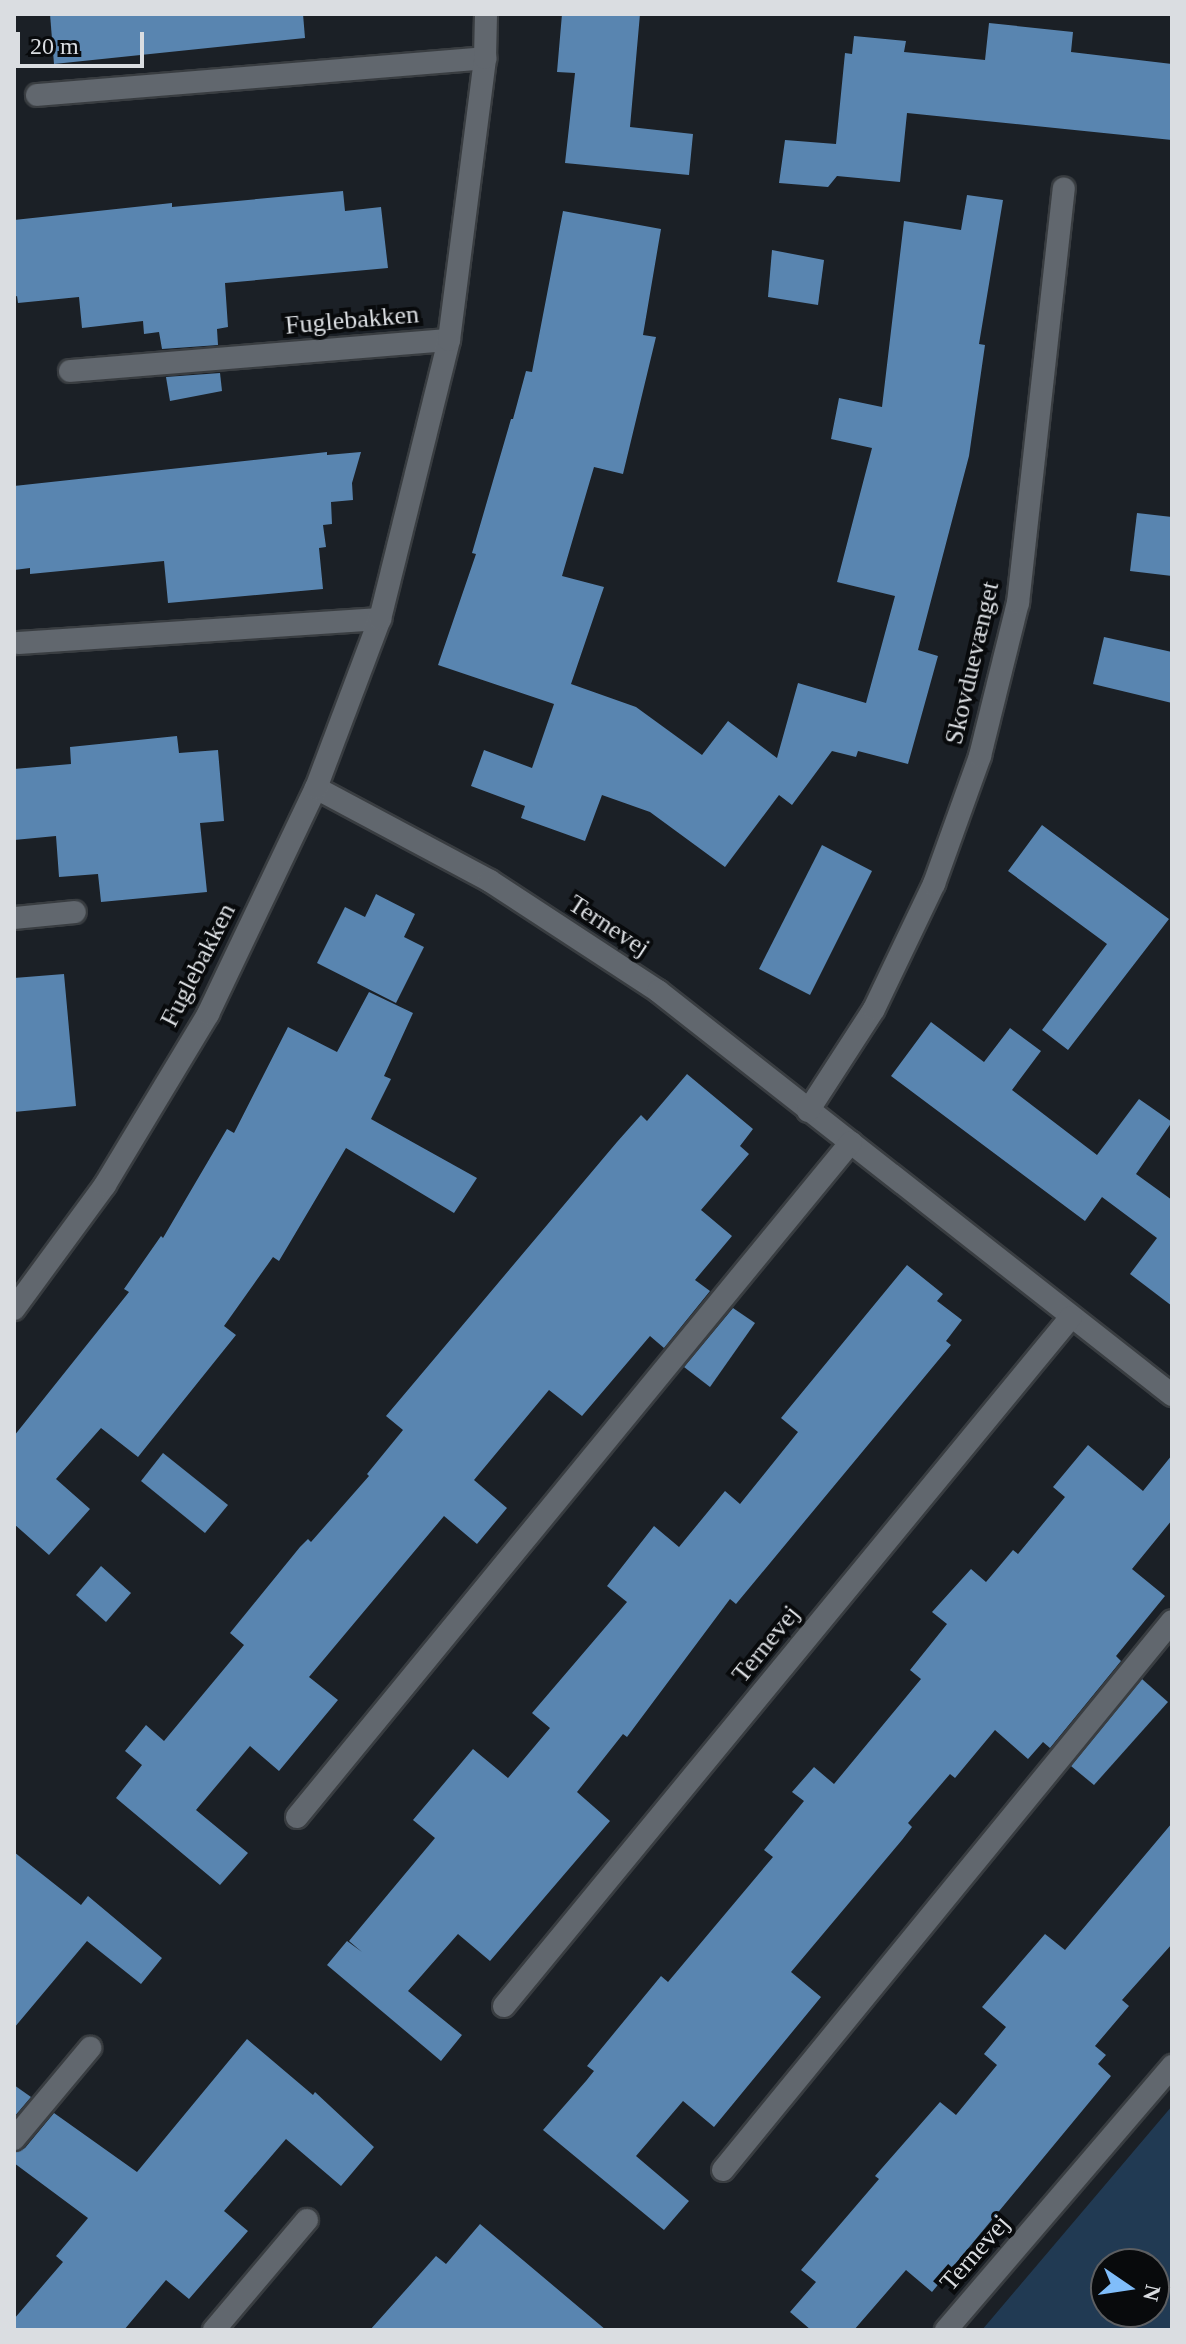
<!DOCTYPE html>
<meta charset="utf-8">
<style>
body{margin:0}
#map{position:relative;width:1186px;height:2344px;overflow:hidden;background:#1b2026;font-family:"Times New Roman",serif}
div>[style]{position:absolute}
.green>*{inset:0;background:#213a53}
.building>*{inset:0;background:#5985b0}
.roads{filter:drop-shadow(2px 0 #393d41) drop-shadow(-2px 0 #393d41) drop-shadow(0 2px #393d41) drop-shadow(0 -2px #393d41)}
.minor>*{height:22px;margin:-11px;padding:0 11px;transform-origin:11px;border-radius:11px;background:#61676e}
span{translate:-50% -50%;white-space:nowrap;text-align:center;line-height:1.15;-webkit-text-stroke:8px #080a0c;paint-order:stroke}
.street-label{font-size:26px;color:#dadde1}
.frame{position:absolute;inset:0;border:16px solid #dadde1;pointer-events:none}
.north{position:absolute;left:1090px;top:2248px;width:80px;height:80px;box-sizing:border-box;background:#080a0c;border:2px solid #5c5e61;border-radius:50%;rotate:103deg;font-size:22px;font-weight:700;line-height:32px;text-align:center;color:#dadde1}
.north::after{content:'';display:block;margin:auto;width:28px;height:36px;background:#80bdfa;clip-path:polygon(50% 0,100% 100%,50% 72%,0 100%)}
.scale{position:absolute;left:16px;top:32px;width:128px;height:36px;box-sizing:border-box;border:4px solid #dadde1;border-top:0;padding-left:10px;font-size:24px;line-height:28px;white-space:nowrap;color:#dadde1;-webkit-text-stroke:6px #080a0c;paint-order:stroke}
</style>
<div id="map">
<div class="green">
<div style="clip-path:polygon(evenodd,1172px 2106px,1172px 2330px,982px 2330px,1172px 2106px,1106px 2264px,1154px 2264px,1154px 2312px,1106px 2312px,1106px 2264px)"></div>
</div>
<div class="building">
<div style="clip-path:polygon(50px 14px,303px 14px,305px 38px,54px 64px)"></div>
<div style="clip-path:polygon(562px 14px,640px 14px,630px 127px,693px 134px,689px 175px,565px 163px,575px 73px,557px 72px)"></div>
<div style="clip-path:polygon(989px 23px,1073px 32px,1071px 52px,1172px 64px,1172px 140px,907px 113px,900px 182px,837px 176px,828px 187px,779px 183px,785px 140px,836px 144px,845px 53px,852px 54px,854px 36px,906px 41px,904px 52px,985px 60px)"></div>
<div style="clip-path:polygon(343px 191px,345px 211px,381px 207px,388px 268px,225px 283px,228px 327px,217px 329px,218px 345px,162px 349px,159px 332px,144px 334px,143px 321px,82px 328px,79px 297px,18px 303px,17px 296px,14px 297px,14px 220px,172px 203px,172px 207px)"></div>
<div style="clip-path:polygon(967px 195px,1003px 200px,979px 344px,985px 345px,969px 456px,918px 650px,938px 656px,908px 764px,858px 751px,856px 757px,832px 751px,792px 805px,779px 795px,725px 867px,650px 812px,602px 795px,585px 841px,521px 818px,525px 806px,471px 786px,484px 750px,532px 768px,554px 704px,438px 665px,476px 554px,472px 553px,511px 419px,513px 419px,526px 371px,532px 372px,563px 211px,661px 229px,643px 335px,656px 337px,623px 474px,594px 467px,562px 576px,604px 587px,571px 684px,636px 707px,702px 755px,728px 721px,777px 758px,798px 683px,866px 703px,895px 596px,837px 582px,872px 448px,831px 439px,839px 398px,882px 407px,904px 221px,961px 230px)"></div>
<div style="clip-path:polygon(772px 250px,824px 260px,818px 305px,768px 297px)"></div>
<div style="clip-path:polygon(220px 373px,222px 391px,170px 401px,166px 377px)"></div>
<div style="clip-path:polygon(327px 452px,327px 455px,361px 452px,352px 483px,353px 500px,331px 502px,332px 524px,323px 525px,326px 547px,319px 548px,323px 589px,168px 603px,164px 561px,30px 574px,30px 568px,14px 570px,14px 486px)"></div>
<div style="clip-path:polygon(1137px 513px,1172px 517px,1172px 576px,1130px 571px)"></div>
<div style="clip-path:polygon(1104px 637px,1172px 652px,1172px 703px,1093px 684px)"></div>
<div style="clip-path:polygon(177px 736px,179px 753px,218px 750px,224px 821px,200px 823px,207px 892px,101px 902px,98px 874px,59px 877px,56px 836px,14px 840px,14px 769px,71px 764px,70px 747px)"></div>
<div style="clip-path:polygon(1042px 825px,1169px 919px,1068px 1050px,1042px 1030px,1107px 944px,1008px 871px)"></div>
<div style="clip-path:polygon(822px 845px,872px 871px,810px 995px,759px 969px)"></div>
<div style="clip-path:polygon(376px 894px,415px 914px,404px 937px,424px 947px,396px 1003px,317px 963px,345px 907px,365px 917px)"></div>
<div style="clip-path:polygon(64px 974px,76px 1106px,14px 1112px,14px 978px)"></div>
<div style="clip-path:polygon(369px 992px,413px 1013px,384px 1076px,391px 1079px,371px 1119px,477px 1178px,454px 1213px,346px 1148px,279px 1261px,273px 1257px,224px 1326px,236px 1335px,138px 1457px,101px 1428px,56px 1479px,90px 1509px,49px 1555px,14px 1524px,14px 1436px,129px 1292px,124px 1289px,161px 1236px,163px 1238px,227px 1129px,234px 1133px,288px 1027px,337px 1052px)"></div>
<div style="clip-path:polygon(931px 1022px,984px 1062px,1010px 1028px,1041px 1051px,1012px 1090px,1097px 1155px,1139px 1099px,1172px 1122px,1136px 1174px,1172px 1200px,1172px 1306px,1130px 1274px,1157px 1238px,1102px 1197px,1085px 1221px,891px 1076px)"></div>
<div style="clip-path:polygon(687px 1074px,753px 1129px,740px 1146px,749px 1154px,701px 1210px,732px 1236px,695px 1280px,710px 1291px,664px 1348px,650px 1336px,582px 1416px,549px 1390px,474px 1480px,507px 1508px,477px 1544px,444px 1516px,309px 1677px,338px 1700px,279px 1771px,250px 1746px,196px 1810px,248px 1853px,220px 1885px,116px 1798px,142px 1765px,125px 1751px,146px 1725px,164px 1741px,244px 1645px,230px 1633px,300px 1547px,308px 1539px,311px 1542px,369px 1476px,367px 1474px,403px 1430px,386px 1416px,617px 1142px,641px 1115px,647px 1121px)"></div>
<div style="clip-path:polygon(907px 1265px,943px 1294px,937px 1301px,962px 1320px,946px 1341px,951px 1345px,736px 1604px,730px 1599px,627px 1737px,623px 1734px,577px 1792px,610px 1821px,490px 1961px,458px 1934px,408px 1991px,462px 2035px,441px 2061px,327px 1965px,347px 1941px,362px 1952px,349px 1941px,435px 1838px,413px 1820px,473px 1749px,508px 1778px,550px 1728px,532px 1713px,627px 1602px,607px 1586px,654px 1526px,679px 1547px,725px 1491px,740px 1504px,798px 1432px,781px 1418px)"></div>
<div style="clip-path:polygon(733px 1308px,755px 1323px,710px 1387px,684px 1367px)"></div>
<div style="clip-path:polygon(1088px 1445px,1143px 1491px,1172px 1455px,1172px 1520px,1132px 1569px,1165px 1596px,1116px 1656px,1121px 1661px,1050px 1748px,1043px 1742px,1028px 1759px,995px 1730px,955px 1778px,950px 1774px,908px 1823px,912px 1827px,902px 1840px,791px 1972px,821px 1997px,714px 2127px,683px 2101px,636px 2156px,689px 2201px,664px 2230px,543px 2130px,586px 2081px,594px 2071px,587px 2066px,661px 1976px,668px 1982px,773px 1857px,764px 1850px,804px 1801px,792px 1792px,814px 1767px,834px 1784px,921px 1679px,910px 1670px,947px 1624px,932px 1612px,971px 1569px,986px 1582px,1013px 1550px,1018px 1554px,1065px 1497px,1053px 1487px)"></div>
<div style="clip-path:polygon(163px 1453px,228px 1505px,205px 1533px,141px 1481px)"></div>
<div style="clip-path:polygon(101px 1566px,131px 1593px,106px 1622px,76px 1595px)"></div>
<div style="clip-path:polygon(1142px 1679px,1168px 1702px,1094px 1785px,1071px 1766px)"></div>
<div style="clip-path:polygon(1172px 1823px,1172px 1944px,1122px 2000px,1129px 2006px,1095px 2046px,1106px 2055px,1098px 2064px,1111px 2076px,932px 2292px,906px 2270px,854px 2330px,811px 2330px,790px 2312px,816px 2282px,801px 2270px,879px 2179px,875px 2176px,940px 2102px,956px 2115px,997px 2065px,984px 2054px,1006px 2027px,982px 2007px,1045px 1934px,1065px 1950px)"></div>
<div style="clip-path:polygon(14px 1852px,81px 1905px,88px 1896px,162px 1958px,141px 1984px,87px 1941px,14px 2028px)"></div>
<div style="clip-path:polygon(247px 2039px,313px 2095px,315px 2092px,374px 2147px,341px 2186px,286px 2139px,224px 2211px,248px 2231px,189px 2299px,166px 2280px,124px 2330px,14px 2330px,14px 2319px,63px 2262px,56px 2256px,88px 2218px,14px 2163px,14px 2153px,25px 2148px,54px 2113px,137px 2172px)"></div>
<div style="clip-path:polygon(14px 2085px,31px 2097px,14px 2117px)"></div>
<div style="clip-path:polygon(480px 2224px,606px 2330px,370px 2330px,436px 2256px,446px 2264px)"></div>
</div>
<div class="roads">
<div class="minor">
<div style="left:37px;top:95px;width:450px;rotate:-4.7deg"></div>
<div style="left:70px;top:371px;width:380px;rotate:-4.7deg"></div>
<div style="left:18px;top:643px;width:363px;rotate:-3.8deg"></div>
<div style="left:316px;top:788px;width:197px;rotate:28.1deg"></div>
<div style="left:490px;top:881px;width:201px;rotate:33.2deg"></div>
<div style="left:658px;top:991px;width:654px;rotate:38.17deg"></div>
<div style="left:14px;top:918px;width:61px;rotate:-5.6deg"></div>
<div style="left:808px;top:1111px;width:121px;rotate:-57.1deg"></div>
<div style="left:874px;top:1009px;width:139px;rotate:-64.4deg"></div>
<div style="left:934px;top:884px;width:136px;rotate:-70.2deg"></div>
<div style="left:980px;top:756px;width:158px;rotate:-76.1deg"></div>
<div style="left:1018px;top:603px;width:417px;rotate:-83.7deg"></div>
<div style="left:14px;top:1309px;width:154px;rotate:-53.7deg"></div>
<div style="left:105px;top:1185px;width:200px;rotate:-58.9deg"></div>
<div style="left:208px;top:1014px;width:250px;rotate:-64.5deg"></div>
<div style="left:316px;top:788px;width:181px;rotate:-69.3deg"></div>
<div style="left:380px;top:619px;width:287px;rotate:-76.1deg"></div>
<div style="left:449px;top:340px;width:284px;rotate:-82.7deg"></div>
<div style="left:485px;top:58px;width:44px;rotate:-88.7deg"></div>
<div style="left:297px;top:1817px;width:873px;rotate:-50.62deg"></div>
<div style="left:504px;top:2006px;width:892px;rotate:-50.55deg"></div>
<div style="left:14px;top:2139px;width:119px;rotate:-50.1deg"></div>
<div style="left:723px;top:2170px;width:709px;rotate:-50.72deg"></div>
<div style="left:214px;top:2330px;width:144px;rotate:-49.8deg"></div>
<div style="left:946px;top:2330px;width:348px;rotate:-49.4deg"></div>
</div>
</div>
<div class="street-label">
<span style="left:352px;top:320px;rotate:-5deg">Fuglebakken</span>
<span style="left:972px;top:663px;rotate:-77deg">Skovduevænget</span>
<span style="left:609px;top:926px;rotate:33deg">Ternevej</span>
<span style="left:198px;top:965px;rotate:-63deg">Fuglebakken</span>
<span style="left:766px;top:1644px;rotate:-51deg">Ternevej</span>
<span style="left:975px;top:2253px;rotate:-49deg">Ternevej</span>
</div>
<div class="frame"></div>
<div class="north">N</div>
<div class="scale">20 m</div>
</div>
